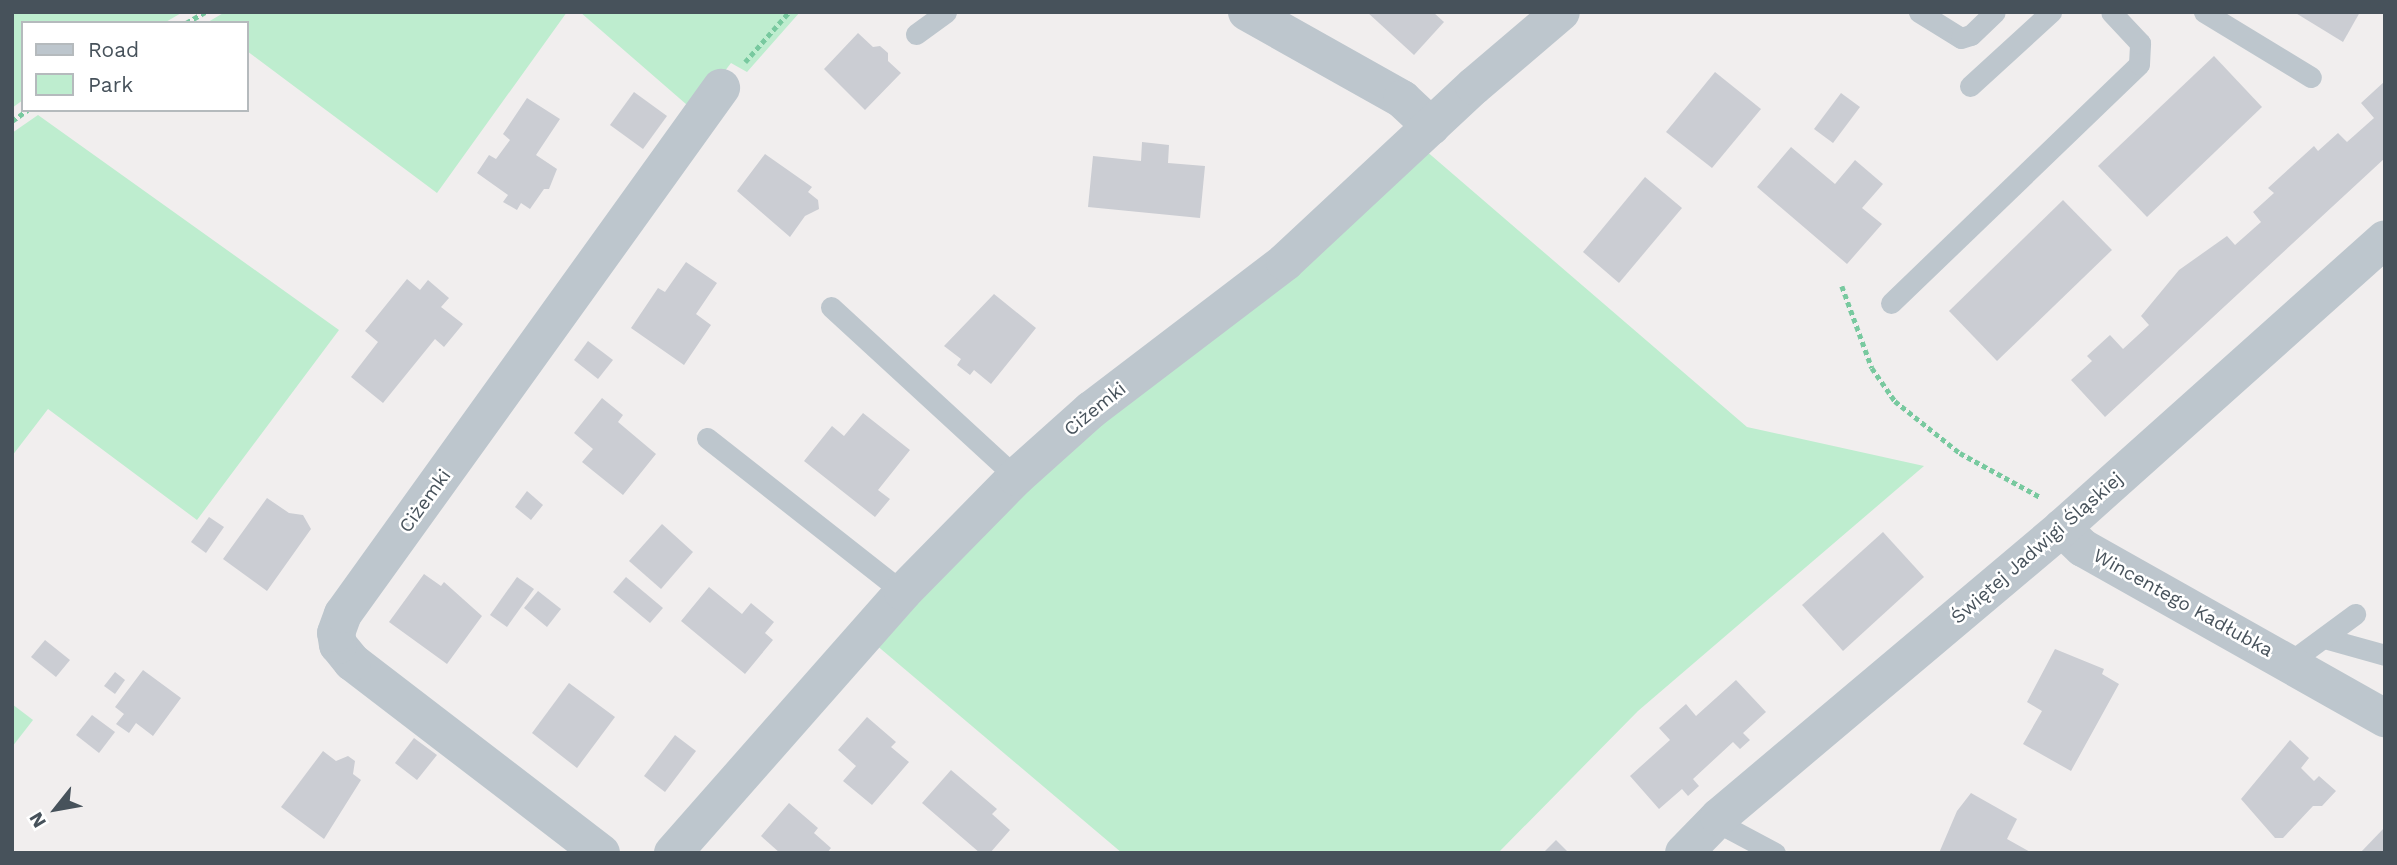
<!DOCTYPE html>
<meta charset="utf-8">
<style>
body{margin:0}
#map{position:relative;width:2397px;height:865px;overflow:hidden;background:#f1eeee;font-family:"Work Sans",sans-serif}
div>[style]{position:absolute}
.green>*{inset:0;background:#beedcf}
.building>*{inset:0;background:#cbcdd3}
.path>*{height:4.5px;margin-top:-2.25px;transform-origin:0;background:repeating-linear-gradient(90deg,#78c99f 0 5px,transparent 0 8.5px)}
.lane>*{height:21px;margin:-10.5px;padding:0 10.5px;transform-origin:10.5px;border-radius:10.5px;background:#bdc6cd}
.street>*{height:38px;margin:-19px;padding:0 19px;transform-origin:19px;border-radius:19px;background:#bdc6cd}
span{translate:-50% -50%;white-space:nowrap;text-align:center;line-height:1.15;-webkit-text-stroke:5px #fff;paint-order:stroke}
.street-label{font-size:19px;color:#47525b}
.frame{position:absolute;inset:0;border:14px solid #47525b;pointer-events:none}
.legend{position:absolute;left:21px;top:21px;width:228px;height:91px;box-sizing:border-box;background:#fff;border:2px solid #b5babd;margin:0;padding:9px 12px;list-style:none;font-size:21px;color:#47525b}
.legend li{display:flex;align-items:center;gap:14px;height:35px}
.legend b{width:35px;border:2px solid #b5babd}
.north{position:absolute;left:21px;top:774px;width:70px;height:70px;-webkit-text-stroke:5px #fff;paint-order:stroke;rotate:239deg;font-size:19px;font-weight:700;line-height:28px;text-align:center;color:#47525b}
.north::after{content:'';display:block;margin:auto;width:24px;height:32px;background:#47525b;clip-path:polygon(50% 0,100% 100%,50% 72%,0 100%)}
</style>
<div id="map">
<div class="green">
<div style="clip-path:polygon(12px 12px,183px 12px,164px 23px,23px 23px,23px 100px,12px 108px)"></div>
<div style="clip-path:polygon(225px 12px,567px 12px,437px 193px,247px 51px,247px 23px,208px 22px)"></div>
<div style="clip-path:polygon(580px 12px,800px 12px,747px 72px,731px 63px,694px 111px)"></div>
<div style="clip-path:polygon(38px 115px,339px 330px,197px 520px,48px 409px,12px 456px,12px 133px)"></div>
<div style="clip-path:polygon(1425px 150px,1747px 427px,1924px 466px,1638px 711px,1498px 853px,1122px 853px,875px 644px,1025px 487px)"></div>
<div style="clip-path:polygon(12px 704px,33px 720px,12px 747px)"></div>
</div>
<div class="building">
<div style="clip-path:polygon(1367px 12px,1433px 12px,1444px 22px,1414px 55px)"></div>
<div style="clip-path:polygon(2294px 12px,2360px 12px,2343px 42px)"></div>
<div style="clip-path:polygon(858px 33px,873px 47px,880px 46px,888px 53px,888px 61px,901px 73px,865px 110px,824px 69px)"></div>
<div style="clip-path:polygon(2214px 56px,2262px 107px,2147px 217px,2098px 166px)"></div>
<div style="clip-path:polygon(1715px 72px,1761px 109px,1712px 168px,1666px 132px)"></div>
<div style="clip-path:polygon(2385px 81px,2385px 158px,2105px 417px,2071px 380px,2092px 361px,2087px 356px,2110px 335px,2123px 349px,2149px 325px,2141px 316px,2179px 270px,2227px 236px,2235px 245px,2261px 222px,2253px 212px,2274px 193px,2268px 188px,2314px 146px,2318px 151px,2338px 133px,2347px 142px,2374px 118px,2361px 103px)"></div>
<div style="clip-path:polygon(634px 92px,667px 116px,643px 149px,610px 125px)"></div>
<div style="clip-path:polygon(1841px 93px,1860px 107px,1833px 143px,1814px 129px)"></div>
<div style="clip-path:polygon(527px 98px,560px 119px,536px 155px,557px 169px,549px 189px,544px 189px,530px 209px,521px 203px,517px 210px,503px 202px,508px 195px,477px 173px,489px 155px,496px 159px,510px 140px,503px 134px)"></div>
<div style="clip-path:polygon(1142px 142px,1169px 145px,1168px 163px,1205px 166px,1200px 218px,1088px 207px,1093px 156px,1141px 161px)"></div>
<div style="clip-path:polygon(1791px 147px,1835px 184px,1855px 160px,1883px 184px,1862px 208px,1882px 224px,1847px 264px,1757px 187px)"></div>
<div style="clip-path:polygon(765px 154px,812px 187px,808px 192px,818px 200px,819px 209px,805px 216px,790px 237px,737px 191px)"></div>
<div style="clip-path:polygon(1645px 177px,1682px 208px,1619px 283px,1583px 252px)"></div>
<div style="clip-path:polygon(2063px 200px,2112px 250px,1997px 361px,1949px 311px)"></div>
<div style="clip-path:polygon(686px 262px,717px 283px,696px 314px,711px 325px,684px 365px,631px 328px,658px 288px,665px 292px)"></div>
<div style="clip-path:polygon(407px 279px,420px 290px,428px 280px,449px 298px,441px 307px,463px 324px,444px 347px,435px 339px,383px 403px,351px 377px,378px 342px,365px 331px)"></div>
<div style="clip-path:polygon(994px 294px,1036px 328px,991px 384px,974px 370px,970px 375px,957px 365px,961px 359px,944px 346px)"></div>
<div style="clip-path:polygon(588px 341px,613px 360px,598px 379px,574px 360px)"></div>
<div style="clip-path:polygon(602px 398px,623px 415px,618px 422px,656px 454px,623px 495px,582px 462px,593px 449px,574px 433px)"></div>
<div style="clip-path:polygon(863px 413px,910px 450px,878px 490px,890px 499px,875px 517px,804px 461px,832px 426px,844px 436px)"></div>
<div style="clip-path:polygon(527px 491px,543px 505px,531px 520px,515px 507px)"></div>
<div style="clip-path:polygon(267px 498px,289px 513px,303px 515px,311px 529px,267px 591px,223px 559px)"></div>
<div style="clip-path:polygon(209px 517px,224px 527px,206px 553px,191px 542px)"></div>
<div style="clip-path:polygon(662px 524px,693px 552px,661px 589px,629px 561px)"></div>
<div style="clip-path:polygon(1883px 532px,1924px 577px,1843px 651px,1802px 605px)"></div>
<div style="clip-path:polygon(424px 574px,441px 586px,444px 582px,482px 616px,447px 664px,389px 622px)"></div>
<div style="clip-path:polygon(517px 577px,534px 589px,507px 627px,490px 615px)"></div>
<div style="clip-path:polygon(626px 577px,663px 608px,650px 623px,613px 592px)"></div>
<div style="clip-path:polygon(709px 587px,742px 614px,751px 603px,774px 622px,765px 633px,773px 640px,745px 674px,681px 621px)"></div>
<div style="clip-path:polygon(538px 591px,561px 609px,547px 627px,524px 608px)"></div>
<div style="clip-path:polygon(45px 640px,70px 660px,56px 677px,31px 657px)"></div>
<div style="clip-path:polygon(2055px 649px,2104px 669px,2102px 674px,2119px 684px,2071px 771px,2023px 744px,2042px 711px,2027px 702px)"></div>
<div style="clip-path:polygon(143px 670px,181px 698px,153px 736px,136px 723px,129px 733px,116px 724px,124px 714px,115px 707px)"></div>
<div style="clip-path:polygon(115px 672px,125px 680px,115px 694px,104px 686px)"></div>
<div style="clip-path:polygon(1736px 680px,1766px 712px,1743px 733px,1750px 740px,1740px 749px,1733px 742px,1693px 779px,1699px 786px,1688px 796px,1682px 789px,1659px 809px,1630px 776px,1670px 740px,1659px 728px,1686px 704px,1696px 716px)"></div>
<div style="clip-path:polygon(569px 683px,615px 717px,577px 768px,532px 733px)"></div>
<div style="clip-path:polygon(92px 715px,115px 732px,99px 753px,76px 735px)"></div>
<div style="clip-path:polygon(867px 717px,896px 742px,891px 747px,909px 762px,872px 805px,843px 781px,856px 766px,838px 750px)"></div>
<div style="clip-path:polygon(675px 735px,696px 751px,665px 792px,644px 776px)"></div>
<div style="clip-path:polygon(414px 738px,437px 755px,417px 780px,395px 763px)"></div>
<div style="clip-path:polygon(2290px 740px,2309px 758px,2301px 768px,2314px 781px,2319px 776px,2336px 791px,2322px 806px,2313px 806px,2283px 838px,2275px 838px,2241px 799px)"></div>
<div style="clip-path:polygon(323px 751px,336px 761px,348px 756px,355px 761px,353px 774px,361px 780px,324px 839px,281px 807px)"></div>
<div style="clip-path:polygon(951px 770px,997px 809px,992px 814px,1010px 830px,990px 853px,980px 853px,922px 803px)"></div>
<div style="clip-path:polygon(1971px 793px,2017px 819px,2007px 839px,2032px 853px,1939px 853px,1957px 811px)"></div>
<div style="clip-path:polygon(789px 803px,818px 828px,814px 833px,831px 848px,827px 853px,780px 853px,761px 836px)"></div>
<div style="clip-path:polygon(2385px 827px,2385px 853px,2360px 853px)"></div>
<div style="clip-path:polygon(1556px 840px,1569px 853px,1543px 853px)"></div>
</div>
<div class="path">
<div style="left:186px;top:23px;width:22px;rotate:-30deg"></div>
<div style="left:745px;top:62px;width:67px;rotate:-48.7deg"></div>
<div style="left:12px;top:121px;width:19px;rotate:-35deg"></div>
<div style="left:1842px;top:286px;width:87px;rotate:69.9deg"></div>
<div style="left:1872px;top:368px;width:40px;rotate:55.1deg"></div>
<div style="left:1895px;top:401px;width:83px;rotate:38.7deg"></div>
<div style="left:1960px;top:453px;width:91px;rotate:28.8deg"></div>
</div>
<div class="lane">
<div style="left:1919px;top:12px;width:49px;rotate:31.8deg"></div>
<div style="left:1961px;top:38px;width:10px;rotate:-17deg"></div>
<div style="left:1971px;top:35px;width:33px;rotate:-44deg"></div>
<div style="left:2204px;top:12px;width:125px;rotate:31.3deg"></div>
<div style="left:916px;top:34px;width:37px;rotate:-36deg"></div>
<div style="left:1970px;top:86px;width:110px;rotate:-42.4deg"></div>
<div style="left:1891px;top:303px;width:344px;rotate:-43.9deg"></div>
<div style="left:2139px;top:64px;width:21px;rotate:-87deg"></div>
<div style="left:2140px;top:43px;width:42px;rotate:-133.1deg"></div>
<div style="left:831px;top:307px;width:251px;rotate:42.6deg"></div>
<div style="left:707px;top:438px;width:249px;rotate:38.2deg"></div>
<div style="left:2324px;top:638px;width:63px;rotate:15.6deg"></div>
<div style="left:2290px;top:662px;width:81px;rotate:-36.4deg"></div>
<div style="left:1719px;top:817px;width:16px;rotate:47deg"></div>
<div style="left:1730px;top:829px;width:51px;rotate:28.1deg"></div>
</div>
<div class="street">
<div style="left:1247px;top:12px;width:178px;rotate:29.3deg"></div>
<div style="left:1402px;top:99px;width:40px;rotate:43deg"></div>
<div style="left:2062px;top:528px;width:29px;rotate:44deg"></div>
<div style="left:2083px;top:548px;width:347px;rotate:29.4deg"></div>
<div style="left:601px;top:853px;width:314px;rotate:-142.5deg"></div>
<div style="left:352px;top:662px;width:22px;rotate:-129deg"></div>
<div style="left:338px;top:645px;width:12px;rotate:-99deg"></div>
<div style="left:336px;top:633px;width:20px;rotate:-70deg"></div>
<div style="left:343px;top:614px;width:648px;rotate:-54.3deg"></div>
<div style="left:673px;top:853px;width:348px;rotate:-48.6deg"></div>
<div style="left:903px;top:592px;width:161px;rotate:-45.5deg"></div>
<div style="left:1016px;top:477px;width:101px;rotate:-41.8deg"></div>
<div style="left:1091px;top:410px;width:244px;rotate:-37.3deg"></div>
<div style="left:1285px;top:262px;width:258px;rotate:-43deg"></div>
<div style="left:1474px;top:86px;width:114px;rotate:-40.4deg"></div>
<div style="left:1684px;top:853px;width:50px;rotate:-45.8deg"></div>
<div style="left:1719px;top:817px;width:449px;rotate:-40.1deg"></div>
<div style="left:2062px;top:528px;width:433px;rotate:-41.8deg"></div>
</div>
<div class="street-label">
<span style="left:1095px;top:409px;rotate:-39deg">Ciżemki</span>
<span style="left:425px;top:501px;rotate:-54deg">Ciżemki</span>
<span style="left:2037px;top:548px;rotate:-41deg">Świętej Jadwigi Śląskiej</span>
<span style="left:2183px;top:603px;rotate:29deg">Wincentego Kadłubka</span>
</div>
<div class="frame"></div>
<ul class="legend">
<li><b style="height:9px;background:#bdc6cd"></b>Road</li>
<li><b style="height:19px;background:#beedcf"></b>Park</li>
</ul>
<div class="north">N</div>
</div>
